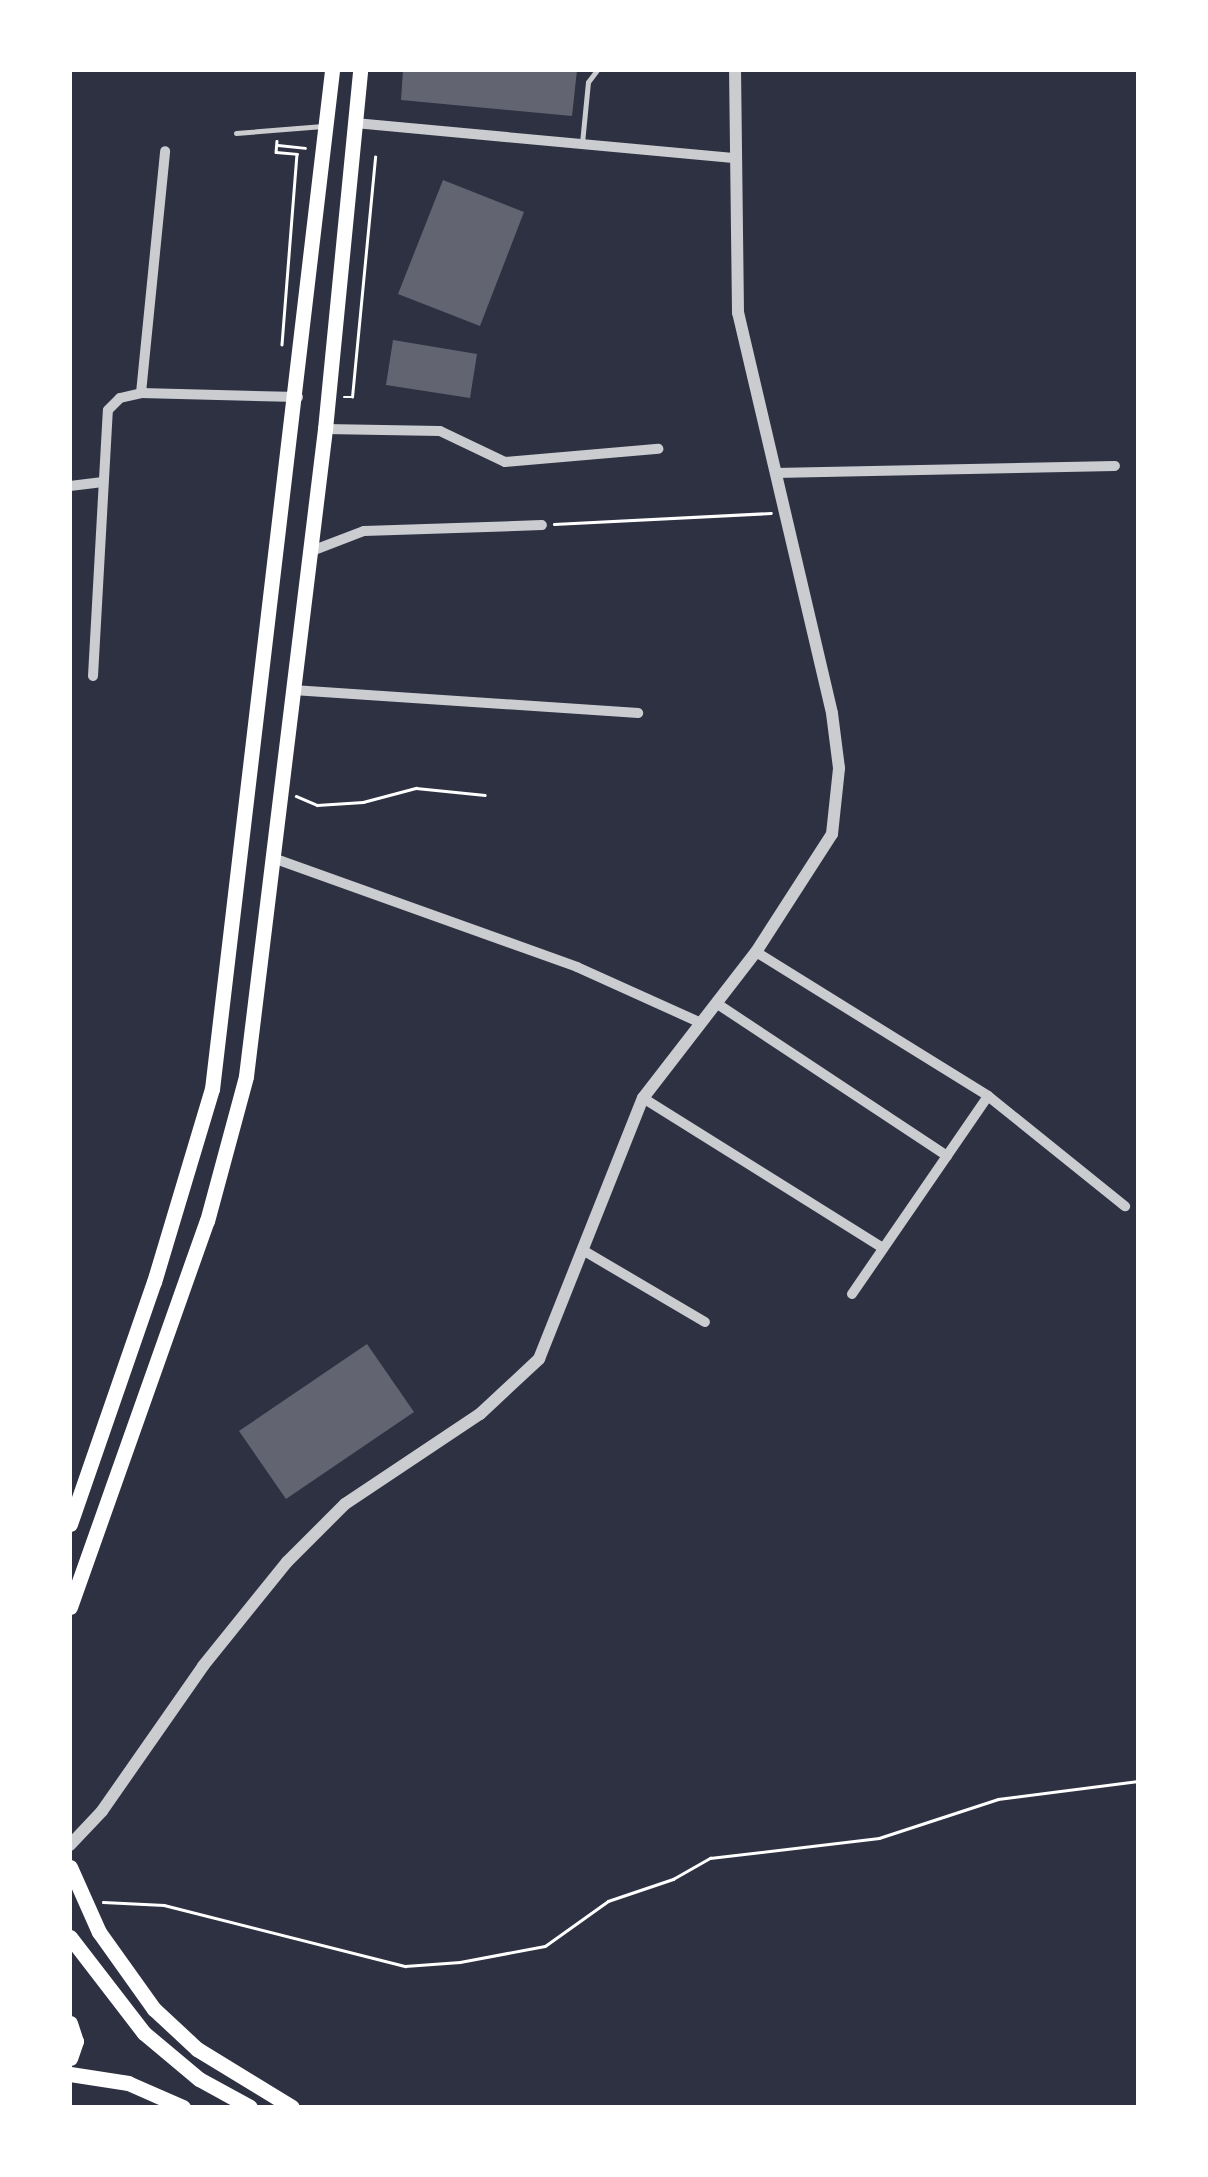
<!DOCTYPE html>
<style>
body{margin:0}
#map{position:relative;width:1208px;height:2177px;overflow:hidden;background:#2d3142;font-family:Overpass,sans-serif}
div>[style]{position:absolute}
.building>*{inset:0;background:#626471}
.path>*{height:2.5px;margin:-1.25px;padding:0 1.25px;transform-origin:1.25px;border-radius:1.25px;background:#fff}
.service>*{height:5px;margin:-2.5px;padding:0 2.5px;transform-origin:2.5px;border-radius:2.5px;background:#caccd0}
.minor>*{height:10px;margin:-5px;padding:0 5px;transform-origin:5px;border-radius:5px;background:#caccd0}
.tertiary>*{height:12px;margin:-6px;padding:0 6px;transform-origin:6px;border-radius:6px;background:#caccd0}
.primary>*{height:15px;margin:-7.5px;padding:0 7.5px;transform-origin:7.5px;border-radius:7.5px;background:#fff}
.trunk>*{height:15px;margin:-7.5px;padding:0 7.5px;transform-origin:7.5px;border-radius:7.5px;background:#fff}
span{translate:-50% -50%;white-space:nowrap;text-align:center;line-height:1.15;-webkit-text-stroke:10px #fff;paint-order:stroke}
.frame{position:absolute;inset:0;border:72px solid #fff;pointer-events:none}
</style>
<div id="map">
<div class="building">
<div style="clip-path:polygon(403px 70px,577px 70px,572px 116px,401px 100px)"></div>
<div style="clip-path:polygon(443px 180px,524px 212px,480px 326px,398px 294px)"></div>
<div style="clip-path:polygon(393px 340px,477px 354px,470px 398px,386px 385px)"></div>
<div style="clip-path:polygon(367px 1344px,414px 1412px,286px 1499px,239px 1431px)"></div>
</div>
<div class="path">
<div style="left:277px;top:141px;width:11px;rotate:95deg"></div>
<div style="left:276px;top:152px;width:21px;rotate:5deg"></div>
<div style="left:297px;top:154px;width:191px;rotate:94.5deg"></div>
<div style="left:278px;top:145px;width:27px;rotate:6deg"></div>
<div style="left:344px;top:397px;width:8px"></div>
<div style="left:352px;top:397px;width:241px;rotate:-84.5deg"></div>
<div style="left:554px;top:524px;width:217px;rotate:-2.9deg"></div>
<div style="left:296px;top:796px;width:23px;rotate:23deg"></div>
<div style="left:317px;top:805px;width:46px;rotate:-3.7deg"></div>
<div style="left:363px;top:802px;width:55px;rotate:-14.8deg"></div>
<div style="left:416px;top:788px;width:69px;rotate:5.8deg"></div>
<div style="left:103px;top:1902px;width:61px;rotate:2.8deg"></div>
<div style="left:164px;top:1905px;width:249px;rotate:14.2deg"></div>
<div style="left:405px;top:1966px;width:55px;rotate:-4.2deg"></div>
<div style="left:460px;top:1962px;width:86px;rotate:-10.7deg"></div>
<div style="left:545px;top:1946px;width:77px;rotate:-35.5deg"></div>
<div style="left:608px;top:1901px;width:69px;rotate:-18.7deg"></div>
<div style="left:673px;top:1879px;width:43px;rotate:-29.6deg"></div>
<div style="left:710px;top:1858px;width:170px;rotate:-6.7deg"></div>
<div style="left:879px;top:1838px;width:125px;rotate:-18.1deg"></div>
<div style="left:998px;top:1799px;width:141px;rotate:-7.3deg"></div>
</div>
<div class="service">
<div style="left:236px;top:133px;width:87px;rotate:-4.6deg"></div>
<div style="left:582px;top:143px;width:61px;rotate:-84.4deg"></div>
<div style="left:588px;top:82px;width:15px;rotate:-53deg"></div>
</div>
<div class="minor">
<div style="left:355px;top:123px;width:380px;rotate:5.3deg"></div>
<div style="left:141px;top:393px;width:243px;rotate:-84.3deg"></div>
<div style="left:325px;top:429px;width:115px;rotate:1deg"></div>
<div style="left:440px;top:431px;width:72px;rotate:25.5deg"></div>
<div style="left:505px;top:462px;width:154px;rotate:-4.9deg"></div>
<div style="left:775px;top:473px;width:340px;rotate:-1.2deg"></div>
<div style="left:70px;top:486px;width:31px;rotate:-7deg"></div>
<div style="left:309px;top:552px;width:59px;rotate:-20.9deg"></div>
<div style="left:364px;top:531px;width:178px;rotate:-1.9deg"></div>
<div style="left:93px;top:676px;width:266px;rotate:-86.8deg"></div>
<div style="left:108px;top:410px;width:17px;rotate:-45deg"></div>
<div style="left:120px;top:398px;width:22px;rotate:-13deg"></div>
<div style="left:141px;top:393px;width:157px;rotate:1.5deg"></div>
<div style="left:293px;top:690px;width:346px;rotate:3.8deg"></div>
<div style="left:273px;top:858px;width:323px;rotate:19.7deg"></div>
<div style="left:577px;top:967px;width:134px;rotate:24.3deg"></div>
<div style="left:756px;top:952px;width:273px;rotate:31.8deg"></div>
<div style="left:988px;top:1096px;width:176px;rotate:38.8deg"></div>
<div style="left:716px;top:1003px;width:277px;rotate:33.5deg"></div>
<div style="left:643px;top:1098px;width:281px;rotate:32deg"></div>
<div style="left:586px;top:1252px;width:138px;rotate:30.5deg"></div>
<div style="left:852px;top:1294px;width:240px;rotate:-55.5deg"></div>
</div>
<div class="tertiary">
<div style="left:70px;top:1845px;width:47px;rotate:-46.7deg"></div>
<div style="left:102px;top:1811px;width:177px;rotate:-55.1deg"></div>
<div style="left:203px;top:1666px;width:134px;rotate:-51.1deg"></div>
<div style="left:287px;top:1562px;width:82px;rotate:-45deg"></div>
<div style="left:345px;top:1504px;width:162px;rotate:-33.7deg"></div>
<div style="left:480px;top:1414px;width:81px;rotate:-43deg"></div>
<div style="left:539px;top:1359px;width:281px;rotate:-68.3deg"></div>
<div style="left:643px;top:1098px;width:185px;rotate:-52.3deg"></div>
<div style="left:756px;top:952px;width:140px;rotate:-57.2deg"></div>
<div style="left:832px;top:834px;width:66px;rotate:-83.9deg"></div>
<div style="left:839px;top:768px;width:55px;rotate:-97.3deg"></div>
<div style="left:832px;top:713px;width:411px;rotate:-103.2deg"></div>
<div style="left:738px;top:313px;width:243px;rotate:-90.7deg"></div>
</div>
<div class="primary">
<div style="left:70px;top:2023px;width:19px;rotate:72deg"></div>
<div style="left:76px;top:2041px;width:18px;rotate:109deg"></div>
<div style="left:70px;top:2074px;width:59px;rotate:8.8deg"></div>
<div style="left:128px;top:2083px;width:60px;rotate:23.6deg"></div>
</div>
<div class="trunk">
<div style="left:70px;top:1524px;width:256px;rotate:-70.9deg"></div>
<div style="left:154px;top:1282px;width:202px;rotate:-73.3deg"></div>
<div style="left:212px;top:1089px;width:1026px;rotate:-83.28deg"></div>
<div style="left:70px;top:1607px;width:410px;rotate:-70.5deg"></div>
<div style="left:207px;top:1221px;width:150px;rotate:-74.9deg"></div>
<div style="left:246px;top:1076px;width:652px;rotate:-83.04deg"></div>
<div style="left:325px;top:429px;width:361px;rotate:-84.4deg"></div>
<div style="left:70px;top:1867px;width:71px;rotate:66deg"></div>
<div style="left:99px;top:1932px;width:95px;rotate:54.5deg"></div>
<div style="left:154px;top:2009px;width:59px;rotate:42.9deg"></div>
<div style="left:197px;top:2049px;width:111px;rotate:31.4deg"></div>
<div style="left:70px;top:1937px;width:121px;rotate:52.4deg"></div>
<div style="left:144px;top:2033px;width:72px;rotate:39.9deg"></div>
<div style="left:199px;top:2079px;width:58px;rotate:28.8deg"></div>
</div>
<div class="frame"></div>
</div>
